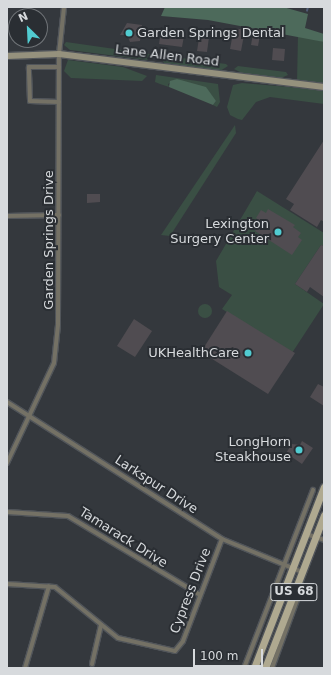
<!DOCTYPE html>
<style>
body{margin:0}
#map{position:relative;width:331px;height:675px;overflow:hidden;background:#34383d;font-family:"DejaVu Sans",sans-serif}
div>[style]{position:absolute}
.green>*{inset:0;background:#3a4f44}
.round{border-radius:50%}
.forest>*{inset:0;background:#4d6a5b}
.stream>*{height:1.5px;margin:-0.75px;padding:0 0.75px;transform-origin:0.75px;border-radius:0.75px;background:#4f5c74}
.building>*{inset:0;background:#504c51}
.roads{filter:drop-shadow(1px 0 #51555a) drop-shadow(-1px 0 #51555a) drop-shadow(0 1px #51555a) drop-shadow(0 -1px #51555a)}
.minor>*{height:4px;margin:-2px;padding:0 2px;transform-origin:2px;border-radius:2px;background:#747165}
.secondary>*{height:6px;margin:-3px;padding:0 3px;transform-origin:3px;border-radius:3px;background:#95917d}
.primary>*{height:7px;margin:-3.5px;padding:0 3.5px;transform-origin:3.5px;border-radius:3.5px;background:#afa990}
.dots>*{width:11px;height:11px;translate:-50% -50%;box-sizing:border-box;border:2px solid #2a2e33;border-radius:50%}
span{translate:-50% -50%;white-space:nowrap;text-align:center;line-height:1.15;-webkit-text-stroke:4px #2a2e33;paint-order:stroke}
.shield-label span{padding:1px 3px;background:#2a2e33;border:1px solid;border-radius:3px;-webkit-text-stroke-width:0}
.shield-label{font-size:12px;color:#d7dadd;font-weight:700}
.poi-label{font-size:13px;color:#d7dadd}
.left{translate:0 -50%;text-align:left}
.right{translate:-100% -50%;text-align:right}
.street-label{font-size:13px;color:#d7dadd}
.frame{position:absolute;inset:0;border:8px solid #d7dadd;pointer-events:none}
.north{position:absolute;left:8px;top:8px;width:40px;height:40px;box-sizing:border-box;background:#2a2e33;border:1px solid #6f7377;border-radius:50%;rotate:336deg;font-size:11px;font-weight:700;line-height:16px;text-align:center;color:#d7dadd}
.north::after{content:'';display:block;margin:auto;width:14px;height:18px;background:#51ccd1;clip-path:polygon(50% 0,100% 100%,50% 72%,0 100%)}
.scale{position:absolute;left:193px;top:649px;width:70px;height:18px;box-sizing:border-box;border:2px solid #d7dadd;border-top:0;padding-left:5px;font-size:12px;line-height:14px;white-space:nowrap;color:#d7dadd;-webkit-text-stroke:3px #2a2e33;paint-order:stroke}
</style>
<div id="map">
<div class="green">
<div style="clip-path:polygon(298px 35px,324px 42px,324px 87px,297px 83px)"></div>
<div style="clip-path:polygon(66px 42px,150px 54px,152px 56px,147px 60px,70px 50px,64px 45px)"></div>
<div style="clip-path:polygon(160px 55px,226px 64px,228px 66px,220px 71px,164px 63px)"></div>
<div style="clip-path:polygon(68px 60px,123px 67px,147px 76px,142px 81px,71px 78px,64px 71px)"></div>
<div style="clip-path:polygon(238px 66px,286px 72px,288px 75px,281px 78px,242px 73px,234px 69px)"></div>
<div style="clip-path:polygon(156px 75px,218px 84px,220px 102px,217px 107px,213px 105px,216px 101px,177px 79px,168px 84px,169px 87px,160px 84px,155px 82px)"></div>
<div style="clip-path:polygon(242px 83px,324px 90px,324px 104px,270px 97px,256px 102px,242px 120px,238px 119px,230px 115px,227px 107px,233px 85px)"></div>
<div style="clip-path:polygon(235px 125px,236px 133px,170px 236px,161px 235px)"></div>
<div style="clip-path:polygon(257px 191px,324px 233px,324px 246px,321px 245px,295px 284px,324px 304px,292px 353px,222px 309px,232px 295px,219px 287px,216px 261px)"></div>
<div class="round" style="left:198px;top:304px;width:14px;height:14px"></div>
</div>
<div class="forest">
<div style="clip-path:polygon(165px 7px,283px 7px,308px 14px,305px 28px,324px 34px,324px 42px,208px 20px,161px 16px)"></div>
<div style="clip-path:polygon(177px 79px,206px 87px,216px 101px,213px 105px,169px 87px,170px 81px)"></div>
</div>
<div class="stream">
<div style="left:307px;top:11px;width:4px;rotate:-76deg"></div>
</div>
<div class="building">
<div style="clip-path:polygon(127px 23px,142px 25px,140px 41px,130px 42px,127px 35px,120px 35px)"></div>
<div style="clip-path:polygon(234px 28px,245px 30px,241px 51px,230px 49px)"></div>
<div style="clip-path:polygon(254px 28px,261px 30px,258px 46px,251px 45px)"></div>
<div style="clip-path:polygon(200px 32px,209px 37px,207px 52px,197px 51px)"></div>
<div style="clip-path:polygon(175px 34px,184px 36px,182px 47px,159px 44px,160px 37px,175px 39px)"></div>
<div style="clip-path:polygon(273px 48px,285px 49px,284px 61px,272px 60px)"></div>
<div style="clip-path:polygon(324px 140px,324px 222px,321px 220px,317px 227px,290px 210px,294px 204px,286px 199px)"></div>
<div style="clip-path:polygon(87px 194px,100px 194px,100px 202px,87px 203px)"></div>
<div style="clip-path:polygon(268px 209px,295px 225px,293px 227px,301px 233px,298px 237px,302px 240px,292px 255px,255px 231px,261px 222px,256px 218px,261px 210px,266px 213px)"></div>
<div style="clip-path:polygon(321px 245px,324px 246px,324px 297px,310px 287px,307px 292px,295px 284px)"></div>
<div style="clip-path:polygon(227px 311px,295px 353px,268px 394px,201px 352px)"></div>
<div style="clip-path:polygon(134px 319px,152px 331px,135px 357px,117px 346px)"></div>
<div style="clip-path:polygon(318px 384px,324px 387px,324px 406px,310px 397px)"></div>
<div style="clip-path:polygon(302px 441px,313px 448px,302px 464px,286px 453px,292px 444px,300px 445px)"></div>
</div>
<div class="roads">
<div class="minor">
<div style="left:59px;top:102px;width:29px;rotate:-178deg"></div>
<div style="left:30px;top:101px;width:34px;rotate:-92deg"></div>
<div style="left:29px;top:67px;width:30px"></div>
<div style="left:7px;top:216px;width:52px;rotate:-1.1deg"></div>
<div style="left:7px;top:402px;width:255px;rotate:32.5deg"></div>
<div style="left:222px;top:539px;width:87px;rotate:22.4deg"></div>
<div style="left:7px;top:463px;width:110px;rotate:-64.8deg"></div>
<div style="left:54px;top:363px;width:39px;rotate:-84deg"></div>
<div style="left:58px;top:324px;width:270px;rotate:-89.8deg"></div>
<div style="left:59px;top:54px;width:47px;rotate:-83.9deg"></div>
<div style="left:7px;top:512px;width:61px;rotate:3.8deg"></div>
<div style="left:68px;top:516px;width:154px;rotate:30.9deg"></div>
<div style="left:306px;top:534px;width:19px;rotate:18deg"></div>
<div style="left:7px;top:584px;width:48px;rotate:3.6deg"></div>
<div style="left:55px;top:587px;width:81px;rotate:39deg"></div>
<div style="left:118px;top:638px;width:58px;rotate:12.8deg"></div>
<div style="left:175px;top:651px;width:13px;rotate:-51deg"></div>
<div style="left:183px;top:641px;width:109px;rotate:-69.1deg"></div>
<div style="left:92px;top:664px;width:40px;rotate:-77deg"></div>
<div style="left:25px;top:668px;width:85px;rotate:-73.7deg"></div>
<div style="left:244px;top:668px;width:191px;rotate:-68.8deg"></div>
<div style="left:272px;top:668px;width:84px;rotate:-69.8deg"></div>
</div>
<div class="secondary">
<div style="left:7px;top:56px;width:52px;rotate:-2.2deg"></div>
<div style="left:59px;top:54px;width:267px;rotate:7.1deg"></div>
</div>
<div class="primary">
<div style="left:254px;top:668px;width:194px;rotate:-68.9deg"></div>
<div style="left:265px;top:668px;width:164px;rotate:-68.9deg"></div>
</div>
</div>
<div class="dots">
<div style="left:129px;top:33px;background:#51ccd1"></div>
<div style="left:278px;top:232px;background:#51ccd1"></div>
<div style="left:248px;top:353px;background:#51ccd1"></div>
<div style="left:299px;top:450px;background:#51ccd1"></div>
</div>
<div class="shield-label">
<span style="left:294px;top:592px">US 68</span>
</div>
<div class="poi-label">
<span class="left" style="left:137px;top:33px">Garden Springs Dental</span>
<span class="right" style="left:269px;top:232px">Lexington<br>Surgery Center</span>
<span class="right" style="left:239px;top:353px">UKHealthCare</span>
<span class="right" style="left:291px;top:450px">LongHorn<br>Steakhouse</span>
</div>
<div class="street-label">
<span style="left:167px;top:56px;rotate:7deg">Lane Allen Road</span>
<span style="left:49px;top:240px;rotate:-90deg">Garden Springs Drive</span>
<span style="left:156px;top:485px;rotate:33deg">Larkspur Drive</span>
<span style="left:123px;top:538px;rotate:32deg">Tamarack Drive</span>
<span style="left:191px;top:591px;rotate:-69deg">Cypress Drive</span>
</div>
<div class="frame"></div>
<div class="north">N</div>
<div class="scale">100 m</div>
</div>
